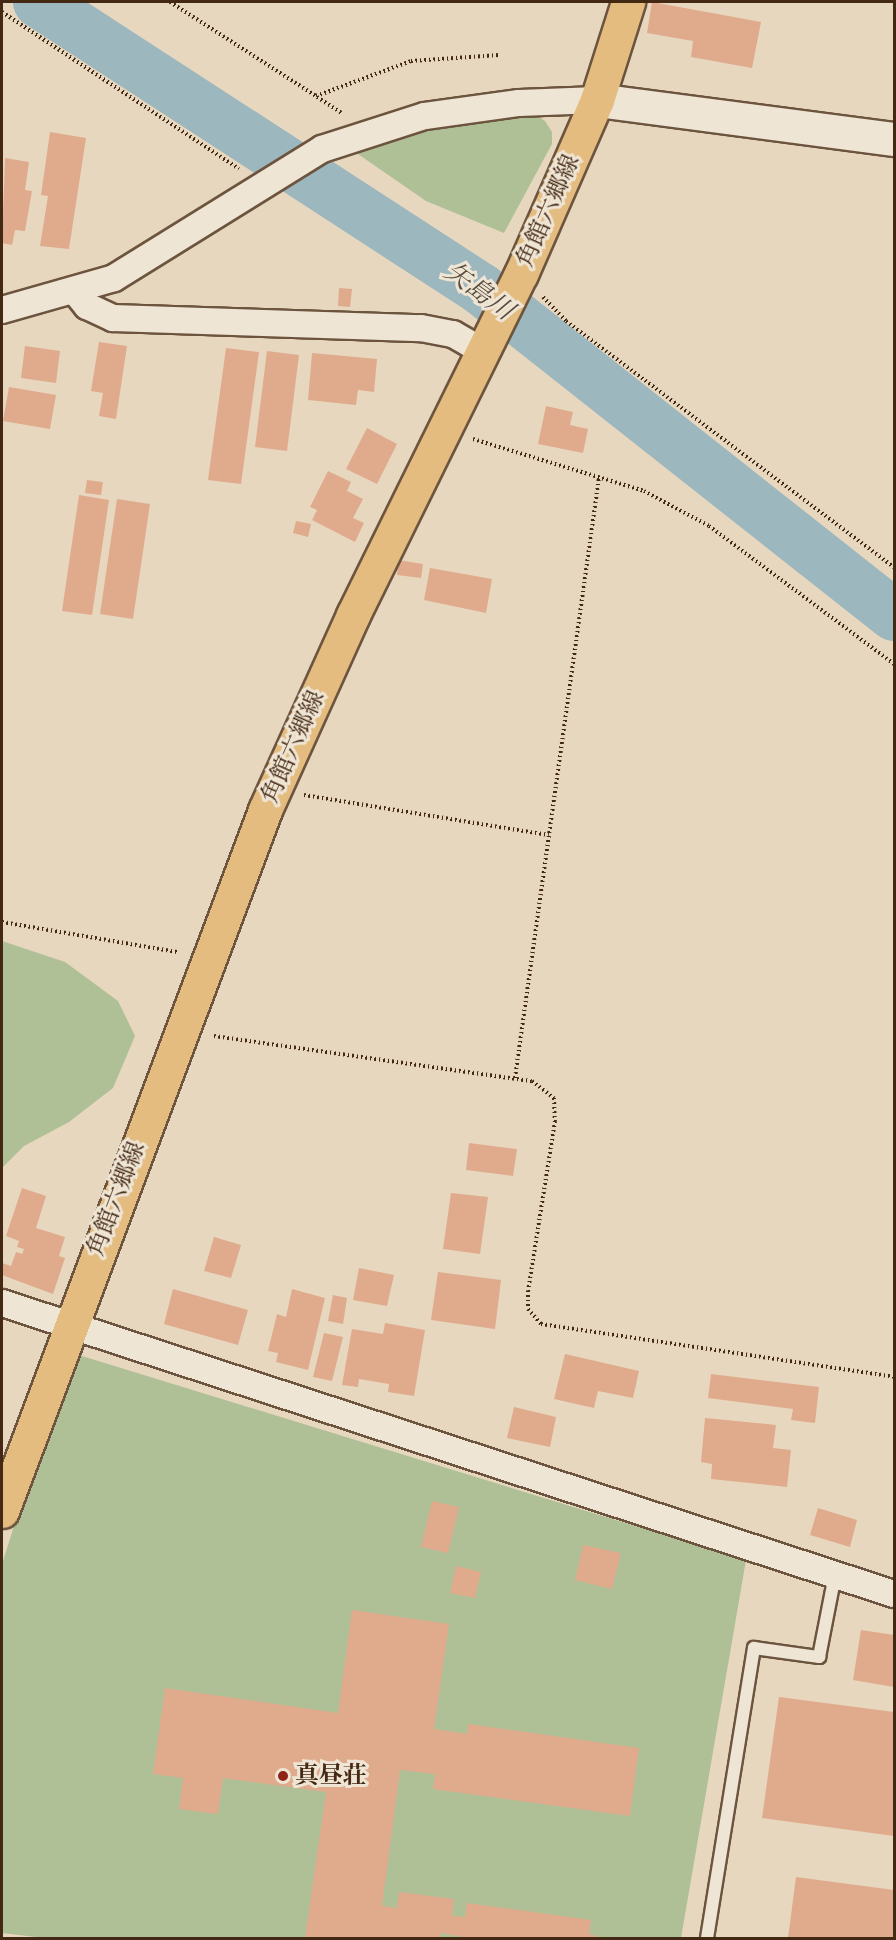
<!DOCTYPE html>
<meta charset="utf-8">
<style>
body{margin:0}
#map{position:relative;width:896px;height:1940px;overflow:hidden;background:#e7d7bf;font-family:Alegreya,"Noto Serif JP",serif}
div>[style]{position:absolute}
.green>*{inset:0;background:#afbf96}
.river>*{height:52px;margin:-26px;padding:0 26px;transform-origin:26px;border-radius:26px;background:#9cb7bd}
.building>*{inset:0;background:#e0ab8d}
.path>*{height:4px;margin-top:-2px;transform-origin:0;background:repeating-linear-gradient(90deg,#432813 0 1.5px,transparent 0 4.5px)}
.roads{filter:drop-shadow(2px 0 #6c543e) drop-shadow(-2px 0 #6c543e) drop-shadow(0 2px #6c543e) drop-shadow(0 -2px #6c543e)}
.lane>*{height:12px;margin:-6px;padding:0 6px;transform-origin:6px;border-radius:6px;background:#efe5d5}
.street>*{height:26px;margin:-13px;padding:0 13px;transform-origin:13px;border-radius:13px;background:#efe5d5}
.secondary>*{height:33px;margin:-16.5px;padding:0 16.5px;transform-origin:16.5px;border-radius:16.5px;background:#efe5d5}
.primary>*{height:33px;margin:-16.5px;padding:0 16.5px;transform-origin:16.5px;border-radius:16.5px;background:#e4bc80}
.dots>*{width:16px;height:16px;translate:-50% -50%;box-sizing:border-box;border:3px solid #efe5d5;border-radius:50%}
span{translate:-50% -50%;white-space:nowrap;text-align:center;line-height:1.15;-webkit-text-stroke:6px #efe5d5;paint-order:stroke}
.street-label{font-size:24px;color:#432813}
.poi-label{font-size:24px;color:#432813;font-weight:700}
.left{translate:0 -50%;text-align:left}
.water-label{font-size:26px;color:#594c3e;font-style:italic}
.frame{position:absolute;inset:0;border:3px solid #432813;pointer-events:none}
</style>
<div id="map">
<div class="green">
<div style="clip-path:polygon(534px 114px,545px 121px,552px 132px,552px 144px,504px 233px,426px 201px,355px 152px,431px 127px)"></div>
<div style="clip-path:polygon(2px 941px,65px 962px,118px 1001px,135px 1036px,113px 1088px,69px 1122px,24px 1146px,2px 1168px)"></div>
<div style="clip-path:polygon(69px 1352px,746px 1560px,681px 1938px,44px 1938px,2px 1933px,2px 1564px)"></div>
</div>
<div class="river">
<div style="left:39px;top:2px;width:527px;rotate:33deg"></div>
<div style="left:481px;top:289px;width:526px;rotate:38.29deg"></div>
</div>
<div class="building">
<div style="clip-path:polygon(652px 2px,761px 22px,752px 68px,691px 57px,693px 41px,647px 33px)"></div>
<div style="clip-path:polygon(50px 132px,86px 138px,69px 249px,40px 246px,48px 196px,41px 195px)"></div>
<div style="clip-path:polygon(5px 158px,29px 162px,25px 190px,32px 191px,25px 231px,15px 230px,12px 245px,2px 243px)"></div>
<div style="clip-path:polygon(339px 288px,352px 289px,350px 307px,338px 306px)"></div>
<div style="clip-path:polygon(99px 342px,127px 346px,116px 419px,99px 416px,103px 393px,91px 391px)"></div>
<div style="clip-path:polygon(25px 346px,60px 351px,56px 383px,21px 378px)"></div>
<div style="clip-path:polygon(226px 348px,259px 352px,241px 484px,208px 480px)"></div>
<div style="clip-path:polygon(267px 351px,299px 355px,287px 451px,255px 447px)"></div>
<div style="clip-path:polygon(312px 353px,377px 359px,374px 392px,358px 390px,356px 405px,308px 400px)"></div>
<div style="clip-path:polygon(9px 387px,56px 395px,50px 429px,3px 421px)"></div>
<div style="clip-path:polygon(546px 406px,573px 412px,570px 425px,588px 429px,583px 453px,538px 444px)"></div>
<div style="clip-path:polygon(367px 428px,397px 444px,377px 484px,346px 469px)"></div>
<div style="clip-path:polygon(328px 471px,351px 482px,347px 491px,363px 499px,353px 518px,364px 523px,355px 542px,312px 520px,317px 510px,310px 507px)"></div>
<div style="clip-path:polygon(87px 480px,103px 482px,101px 495px,85px 493px)"></div>
<div style="clip-path:polygon(79px 495px,109px 500px,92px 615px,62px 611px)"></div>
<div style="clip-path:polygon(117px 499px,150px 504px,133px 619px,100px 614px)"></div>
<div style="clip-path:polygon(296px 521px,311px 524px,308px 537px,293px 533px)"></div>
<div style="clip-path:polygon(398px 560px,423px 564px,421px 578px,397px 575px)"></div>
<div style="clip-path:polygon(430px 568px,492px 579px,486px 613px,424px 600px)"></div>
<div style="clip-path:polygon(469px 1143px,517px 1149px,513px 1176px,466px 1170px)"></div>
<div style="clip-path:polygon(22px 1188px,46px 1196px,36px 1228px,65px 1237px,59px 1256px,65px 1258px,53px 1294px,2px 1275px,2px 1263px,11px 1266px,16px 1252px,22px 1254px,24px 1249px,17px 1247px,19px 1241px,6px 1236px)"></div>
<div style="clip-path:polygon(451px 1193px,488px 1197px,480px 1254px,443px 1249px)"></div>
<div style="clip-path:polygon(214px 1237px,241px 1245px,231px 1278px,204px 1271px)"></div>
<div style="clip-path:polygon(359px 1268px,394px 1275px,387px 1306px,353px 1300px)"></div>
<div style="clip-path:polygon(438px 1272px,501px 1280px,495px 1329px,431px 1320px)"></div>
<div style="clip-path:polygon(173px 1289px,248px 1310px,238px 1345px,164px 1324px)"></div>
<div style="clip-path:polygon(292px 1289px,325px 1298px,308px 1370px,276px 1362px,278px 1353px,268px 1351px,277px 1314px,286px 1317px)"></div>
<div style="clip-path:polygon(333px 1295px,347px 1298px,343px 1324px,328px 1321px)"></div>
<div style="clip-path:polygon(385px 1323px,425px 1330px,414px 1396px,388px 1392px,389px 1384px,359px 1379px,358px 1387px,342px 1385px,352px 1329px,383px 1334px)"></div>
<div style="clip-path:polygon(324px 1333px,343px 1337px,332px 1381px,313px 1377px)"></div>
<div style="clip-path:polygon(565px 1354px,639px 1371px,633px 1398px,598px 1391px,594px 1408px,554px 1399px)"></div>
<div style="clip-path:polygon(711px 1374px,819px 1387px,815px 1423px,791px 1420px,793px 1409px,708px 1398px)"></div>
<div style="clip-path:polygon(514px 1407px,556px 1417px,550px 1447px,507px 1438px)"></div>
<div style="clip-path:polygon(705px 1418px,776px 1425px,773px 1448px,791px 1450px,787px 1487px,711px 1479px,712px 1464px,701px 1462px)"></div>
<div style="clip-path:polygon(432px 1501px,459px 1507px,448px 1553px,421px 1547px)"></div>
<div style="clip-path:polygon(818px 1508px,857px 1520px,850px 1547px,810px 1535px)"></div>
<div style="clip-path:polygon(583px 1545px,621px 1553px,612px 1589px,575px 1580px)"></div>
<div style="clip-path:polygon(456px 1566px,481px 1572px,475px 1598px,450px 1593px)"></div>
<div style="clip-path:polygon(352px 1610px,449px 1624px,434px 1729px,467px 1734px,468px 1724px,639px 1748px,630px 1816px,433px 1789px,435px 1774px,400px 1770px,382px 1906px,397px 1908px,399px 1892px,454px 1899px,452px 1916px,465px 1917px,467px 1903px,591px 1920px,589px 1934px,603px 1938px,469px 1938px,441px 1933px,440px 1938px,305px 1938px,326px 1792px,223px 1778px,218px 1814px,179px 1809px,183px 1778px,153px 1774px,165px 1688px,338px 1713px)"></div>
<div style="clip-path:polygon(861px 1630px,894px 1635px,894px 1687px,853px 1680px)"></div>
<div style="clip-path:polygon(779px 1697px,894px 1712px,894px 1836px,762px 1818px)"></div>
<div style="clip-path:polygon(796px 1877px,894px 1890px,894px 1938px,788px 1938px)"></div>
</div>
<div class="path">
<div style="left:170px;top:2px;width:174px;rotate:32.8deg"></div>
<div style="left:316px;top:96px;width:101px;rotate:-20.2deg"></div>
<div style="left:411px;top:61px;width:88px;rotate:-3.9deg"></div>
<div style="left:2px;top:12px;width:284px;rotate:33.5deg"></div>
<div style="left:317px;top:97px;width:31px;rotate:33deg"></div>
<div style="left:543px;top:297px;width:33px;rotate:46deg"></div>
<div style="left:566px;top:321px;width:410px;rotate:36.9deg"></div>
<div style="left:473px;top:439px;width:179px;rotate:16.9deg"></div>
<div style="left:644px;top:491px;width:74px;rotate:28.3deg"></div>
<div style="left:709px;top:526px;width:231px;rotate:36.7deg"></div>
<div style="left:304px;top:795px;width:248px;rotate:9.3deg"></div>
<div style="left:2px;top:922px;width:179px;rotate:9.7deg"></div>
<div style="left:214px;top:1036px;width:321px;rotate:8.1deg"></div>
<div style="left:532px;top:1081px;width:28px;rotate:38deg"></div>
<div style="left:554px;top:1098px;width:23px;rotate:88deg"></div>
<div style="left:555px;top:1121px;width:172px;rotate:99deg"></div>
<div style="left:528px;top:1291px;width:18px;rotate:90deg"></div>
<div style="left:528px;top:1309px;width:20px;rotate:49deg"></div>
<div style="left:541px;top:1324px;width:357px;rotate:8.5deg"></div>
<div style="left:515px;top:1078px;width:607px;rotate:-82.04deg"></div>
</div>
<div class="roads">
<div class="lane">
<div style="left:707px;top:1938px;width:294px;rotate:-80.8deg"></div>
<div style="left:754px;top:1648px;width:66px;rotate:7.9deg"></div>
<div style="left:819px;top:1657px;width:84px;rotate:-79deg"></div>
</div>
<div class="street">
<div style="left:74px;top:290px;width:21px;rotate:51deg"></div>
<div style="left:87px;top:306px;width:29px;rotate:25deg"></div>
<div style="left:113px;top:318px;width:308px;rotate:1.9deg"></div>
<div style="left:421px;top:328px;width:33px;rotate:11deg"></div>
<div style="left:453px;top:334px;width:34px;rotate:30deg"></div>
<div style="left:2px;top:310px;width:116px;rotate:-15.9deg"></div>
<div style="left:114px;top:278px;width:245px;rotate:-31.8deg"></div>
<div style="left:322px;top:149px;width:108px;rotate:-17.8deg"></div>
<div style="left:425px;top:116px;width:95px;rotate:-7.9deg"></div>
<div style="left:519px;top:103px;width:78px;rotate:-2.2deg"></div>
<div style="left:2px;top:1303px;width:938px;rotate:18.07deg"></div>
</div>
<div class="secondary">
<div style="left:597px;top:100px;width:300px;rotate:7.5deg"></div>
</div>
<div class="primary">
<div style="left:2px;top:1511px;width:749px;rotate:-69.43deg"></div>
<div style="left:265px;top:810px;width:214px;rotate:-65.7deg"></div>
<div style="left:353px;top:615px;width:380px;rotate:-63.8deg"></div>
<div style="left:521px;top:274px;width:190px;rotate:-66.4deg"></div>
<div style="left:597px;top:100px;width:103px;rotate:-72.4deg"></div>
</div>
</div>
<div class="dots">
<div style="left:283px;top:1776px;background:#8f2418"></div>
</div>
<div class="street-label">
<span style="left:548px;top:211px;rotate:-66deg">角館六郷線</span>
<span style="left:293px;top:747px;rotate:-66deg">角館六郷線</span>
<span style="left:116px;top:1199px;rotate:-69deg">角館六郷線</span>
</div>
<div class="poi-label">
<span class="left" style="left:295px;top:1776px">真昼荘</span>
</div>
<div class="water-label">
<span style="left:479px;top:291px;rotate:36deg">矢島川</span>
</div>
<div class="frame"></div>
</div>
